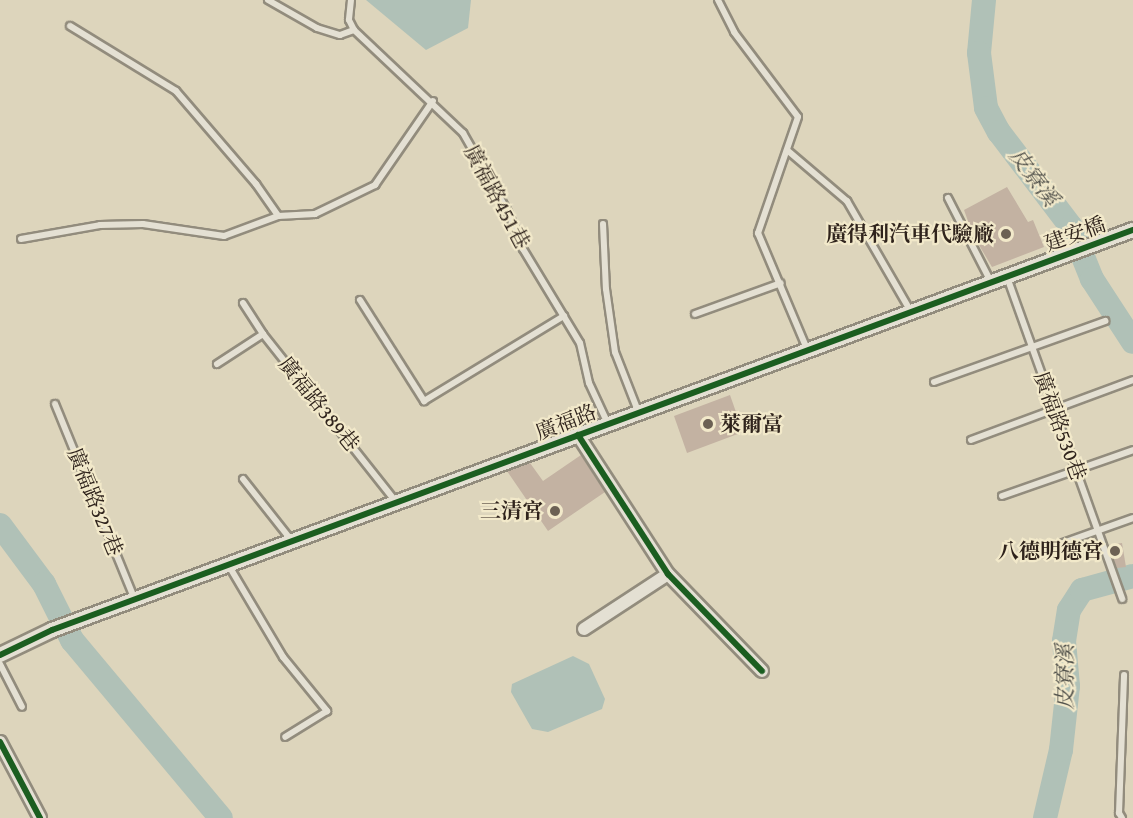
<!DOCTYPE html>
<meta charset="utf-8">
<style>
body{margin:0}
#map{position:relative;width:1133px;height:818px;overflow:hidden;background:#ddd5bc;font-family:"Gentium Book Plus","Noto Serif TC",serif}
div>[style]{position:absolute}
.water>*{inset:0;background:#b0c1b7}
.river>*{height:24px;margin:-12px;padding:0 12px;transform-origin:12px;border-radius:12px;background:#b0c1b7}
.building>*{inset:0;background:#c3b2a2}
.roads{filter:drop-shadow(2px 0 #928c7d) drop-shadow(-2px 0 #928c7d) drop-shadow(0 2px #928c7d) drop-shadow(0 -2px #928c7d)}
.service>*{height:6px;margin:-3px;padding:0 3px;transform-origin:3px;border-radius:3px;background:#e4e0d3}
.minor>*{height:12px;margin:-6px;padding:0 6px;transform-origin:6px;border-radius:6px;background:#e4e0d3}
.tertiary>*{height:14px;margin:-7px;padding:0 7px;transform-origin:7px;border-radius:7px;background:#e4e0d3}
.cycleway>*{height:6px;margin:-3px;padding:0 3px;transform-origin:3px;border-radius:3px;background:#1b5e20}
.dots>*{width:16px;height:16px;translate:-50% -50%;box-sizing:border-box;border:3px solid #f2e9ca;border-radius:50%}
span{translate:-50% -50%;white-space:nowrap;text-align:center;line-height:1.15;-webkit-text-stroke:4.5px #f2e9ca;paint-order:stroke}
.street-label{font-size:21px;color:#2f231c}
.poi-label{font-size:21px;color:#2f231c;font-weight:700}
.right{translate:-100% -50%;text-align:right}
.left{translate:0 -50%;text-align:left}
.water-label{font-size:22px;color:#50504a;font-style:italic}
</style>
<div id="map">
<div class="water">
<div style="clip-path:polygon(366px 0,471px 0,468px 28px,426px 50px)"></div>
<div style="clip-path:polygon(573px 656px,589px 664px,605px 699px,602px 709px,548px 732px,532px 729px,511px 692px,512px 684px)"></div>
</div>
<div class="river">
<div style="left:984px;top:0;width:53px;rotate:95.4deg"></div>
<div style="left:979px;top:53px;width:55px;rotate:82.7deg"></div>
<div style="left:986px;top:108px;width:27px;rotate:62deg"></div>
<div style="left:999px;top:132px;width:119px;rotate:52.8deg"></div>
<div style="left:1071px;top:227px;width:56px;rotate:68deg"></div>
<div style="left:1092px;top:279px;width:75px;rotate:56.9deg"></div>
<div style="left:0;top:525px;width:74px;rotate:53.3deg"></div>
<div style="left:44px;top:584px;width:63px;rotate:63.4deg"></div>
<div style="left:72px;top:640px;width:232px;rotate:50.1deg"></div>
<div style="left:1045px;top:818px;width:70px;rotate:-76.8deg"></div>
<div style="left:1061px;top:750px;width:64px;rotate:-83.8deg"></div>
<div style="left:1068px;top:686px;width:45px;rotate:-95.1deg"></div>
<div style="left:1064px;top:641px;width:31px;rotate:-81deg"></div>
<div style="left:1069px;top:610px;width:24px;rotate:-57deg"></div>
<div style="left:1082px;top:590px;width:53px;rotate:-15.4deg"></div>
</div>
<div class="building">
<div style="clip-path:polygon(1007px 187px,1028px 222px,1033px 220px,1044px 247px,992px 267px,973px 235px,964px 210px)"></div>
<div style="clip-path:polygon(730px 395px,743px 432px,687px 453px,674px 416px)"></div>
<div style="clip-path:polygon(581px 455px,605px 492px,548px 531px,507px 471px,530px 463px,543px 481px)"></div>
<div style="clip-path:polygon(1122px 543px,1126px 567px,1117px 568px,1108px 545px)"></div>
</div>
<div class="roads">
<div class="service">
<div style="left:268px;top:0;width:56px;rotate:29.7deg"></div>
<div style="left:317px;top:28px;width:24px;rotate:17deg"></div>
<div style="left:340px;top:35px;width:15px;rotate:-20deg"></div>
<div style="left:351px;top:0;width:20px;rotate:96deg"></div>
<div style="left:349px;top:20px;width:11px;rotate:63deg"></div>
<div style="left:354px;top:30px;width:150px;rotate:43.4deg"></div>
<div style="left:463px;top:133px;width:91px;rotate:60.3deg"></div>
<div style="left:508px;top:212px;width:40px;rotate:68deg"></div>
<div style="left:523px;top:249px;width:110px;rotate:58.8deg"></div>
<div style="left:580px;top:343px;width:41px;rotate:77.3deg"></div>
<div style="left:589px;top:383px;width:45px;rotate:65.1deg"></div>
<div style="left:718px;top:0;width:36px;rotate:63deg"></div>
<div style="left:734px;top:32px;width:106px;rotate:53deg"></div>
<div style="left:798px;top:117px;width:123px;rotate:109deg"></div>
<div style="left:758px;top:233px;width:126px;rotate:67.1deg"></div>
<div style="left:70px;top:26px;width:124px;rotate:31.5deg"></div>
<div style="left:176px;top:91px;width:123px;rotate:49.3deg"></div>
<div style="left:256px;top:184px;width:39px;rotate:55deg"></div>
<div style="left:787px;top:150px;width:79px;rotate:40.4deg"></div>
<div style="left:847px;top:201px;width:128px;rotate:60deg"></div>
<div style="left:948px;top:198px;width:94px;rotate:62.9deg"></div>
<div style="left:603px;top:224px;width:65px;rotate:87.4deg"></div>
<div style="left:606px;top:289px;width:64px;rotate:81.9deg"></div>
<div style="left:615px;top:352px;width:63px;rotate:68.7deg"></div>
<div style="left:21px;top:239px;width:80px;rotate:-10deg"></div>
<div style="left:100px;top:225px;width:43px;rotate:-1.3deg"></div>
<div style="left:143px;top:224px;width:82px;rotate:8.4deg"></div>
<div style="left:224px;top:236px;width:58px;rotate:-20.3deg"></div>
<div style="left:278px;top:216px;width:37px;rotate:-3deg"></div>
<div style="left:315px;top:214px;width:67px;rotate:-25.8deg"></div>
<div style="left:375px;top:185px;width:102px;rotate:-55.4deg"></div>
<div style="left:1007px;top:277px;width:342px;rotate:70.3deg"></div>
<div style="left:360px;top:300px;width:120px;rotate:57.6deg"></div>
<div style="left:424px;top:401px;width:164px;rotate:-31.3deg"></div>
<div style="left:243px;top:303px;width:37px;rotate:57deg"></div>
<div style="left:263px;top:334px;width:216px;rotate:51.6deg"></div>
<div style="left:695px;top:314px;width:91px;rotate:-19.8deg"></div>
<div style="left:217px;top:364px;width:55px;rotate:-33.1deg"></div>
<div style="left:934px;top:382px;width:182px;rotate:-19.6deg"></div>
<div style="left:55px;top:404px;width:212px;rotate:67.8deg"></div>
<div style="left:971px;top:440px;width:173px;rotate:-20.3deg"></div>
<div style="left:243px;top:479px;width:79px;rotate:51.7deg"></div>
<div style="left:1002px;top:496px;width:139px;rotate:-19.3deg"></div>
<div style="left:1032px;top:554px;width:107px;rotate:-19.6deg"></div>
<div style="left:229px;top:566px;width:106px;rotate:59.3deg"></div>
<div style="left:283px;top:657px;width:70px;rotate:50.8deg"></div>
<div style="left:327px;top:711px;width:49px;rotate:148.2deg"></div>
<div style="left:0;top:664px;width:48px;rotate:62.9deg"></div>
<div style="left:1122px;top:818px;width:6px;rotate:-121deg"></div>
<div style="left:1119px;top:813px;width:138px;rotate:-87.9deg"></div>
</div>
<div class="minor">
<div style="left:578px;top:435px;width:166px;rotate:57.1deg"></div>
<div style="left:668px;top:574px;width:135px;rotate:45.9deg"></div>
<div style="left:584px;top:629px;width:100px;rotate:-33.2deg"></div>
<div style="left:0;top:742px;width:86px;rotate:62.2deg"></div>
</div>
<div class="tertiary">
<div style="left:0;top:655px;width:58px;rotate:-25.7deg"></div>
<div style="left:52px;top:630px;width:1153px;rotate:-20.31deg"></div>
</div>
</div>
<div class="cycleway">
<div style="left:578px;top:435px;width:166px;rotate:57.1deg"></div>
<div style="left:668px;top:574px;width:135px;rotate:45.9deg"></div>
<div style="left:0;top:655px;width:58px;rotate:-25.7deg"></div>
<div style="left:52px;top:630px;width:1153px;rotate:-20.31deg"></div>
<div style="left:0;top:742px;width:86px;rotate:62.2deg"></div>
</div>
<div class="dots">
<div style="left:1006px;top:234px;background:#6c6154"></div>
<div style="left:708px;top:424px;background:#6c6154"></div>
<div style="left:555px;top:511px;background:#6c6154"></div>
<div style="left:1115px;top:551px;background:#6c6154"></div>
</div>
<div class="street-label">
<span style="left:497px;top:197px;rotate:62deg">廣福路451巷</span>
<span style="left:1075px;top:234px;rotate:-20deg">建安橋</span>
<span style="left:319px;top:404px;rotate:51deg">廣福路389巷</span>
<span style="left:566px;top:422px;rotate:-21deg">廣福路</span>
<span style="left:1060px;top:426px;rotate:70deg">廣福路530巷</span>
<span style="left:95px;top:502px;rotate:68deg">廣福路327巷</span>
</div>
<div class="poi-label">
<span class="right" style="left:994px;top:234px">廣得利汽車代驗廠</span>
<span class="left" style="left:720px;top:424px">萊爾富</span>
<span class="right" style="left:543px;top:511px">三清宮</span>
<span class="right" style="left:1103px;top:551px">八德明德宮</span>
</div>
<div class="water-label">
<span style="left:1034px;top:177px;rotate:53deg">皮寮溪</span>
<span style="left:1065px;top:677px;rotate:-90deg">皮寮溪</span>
</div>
</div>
